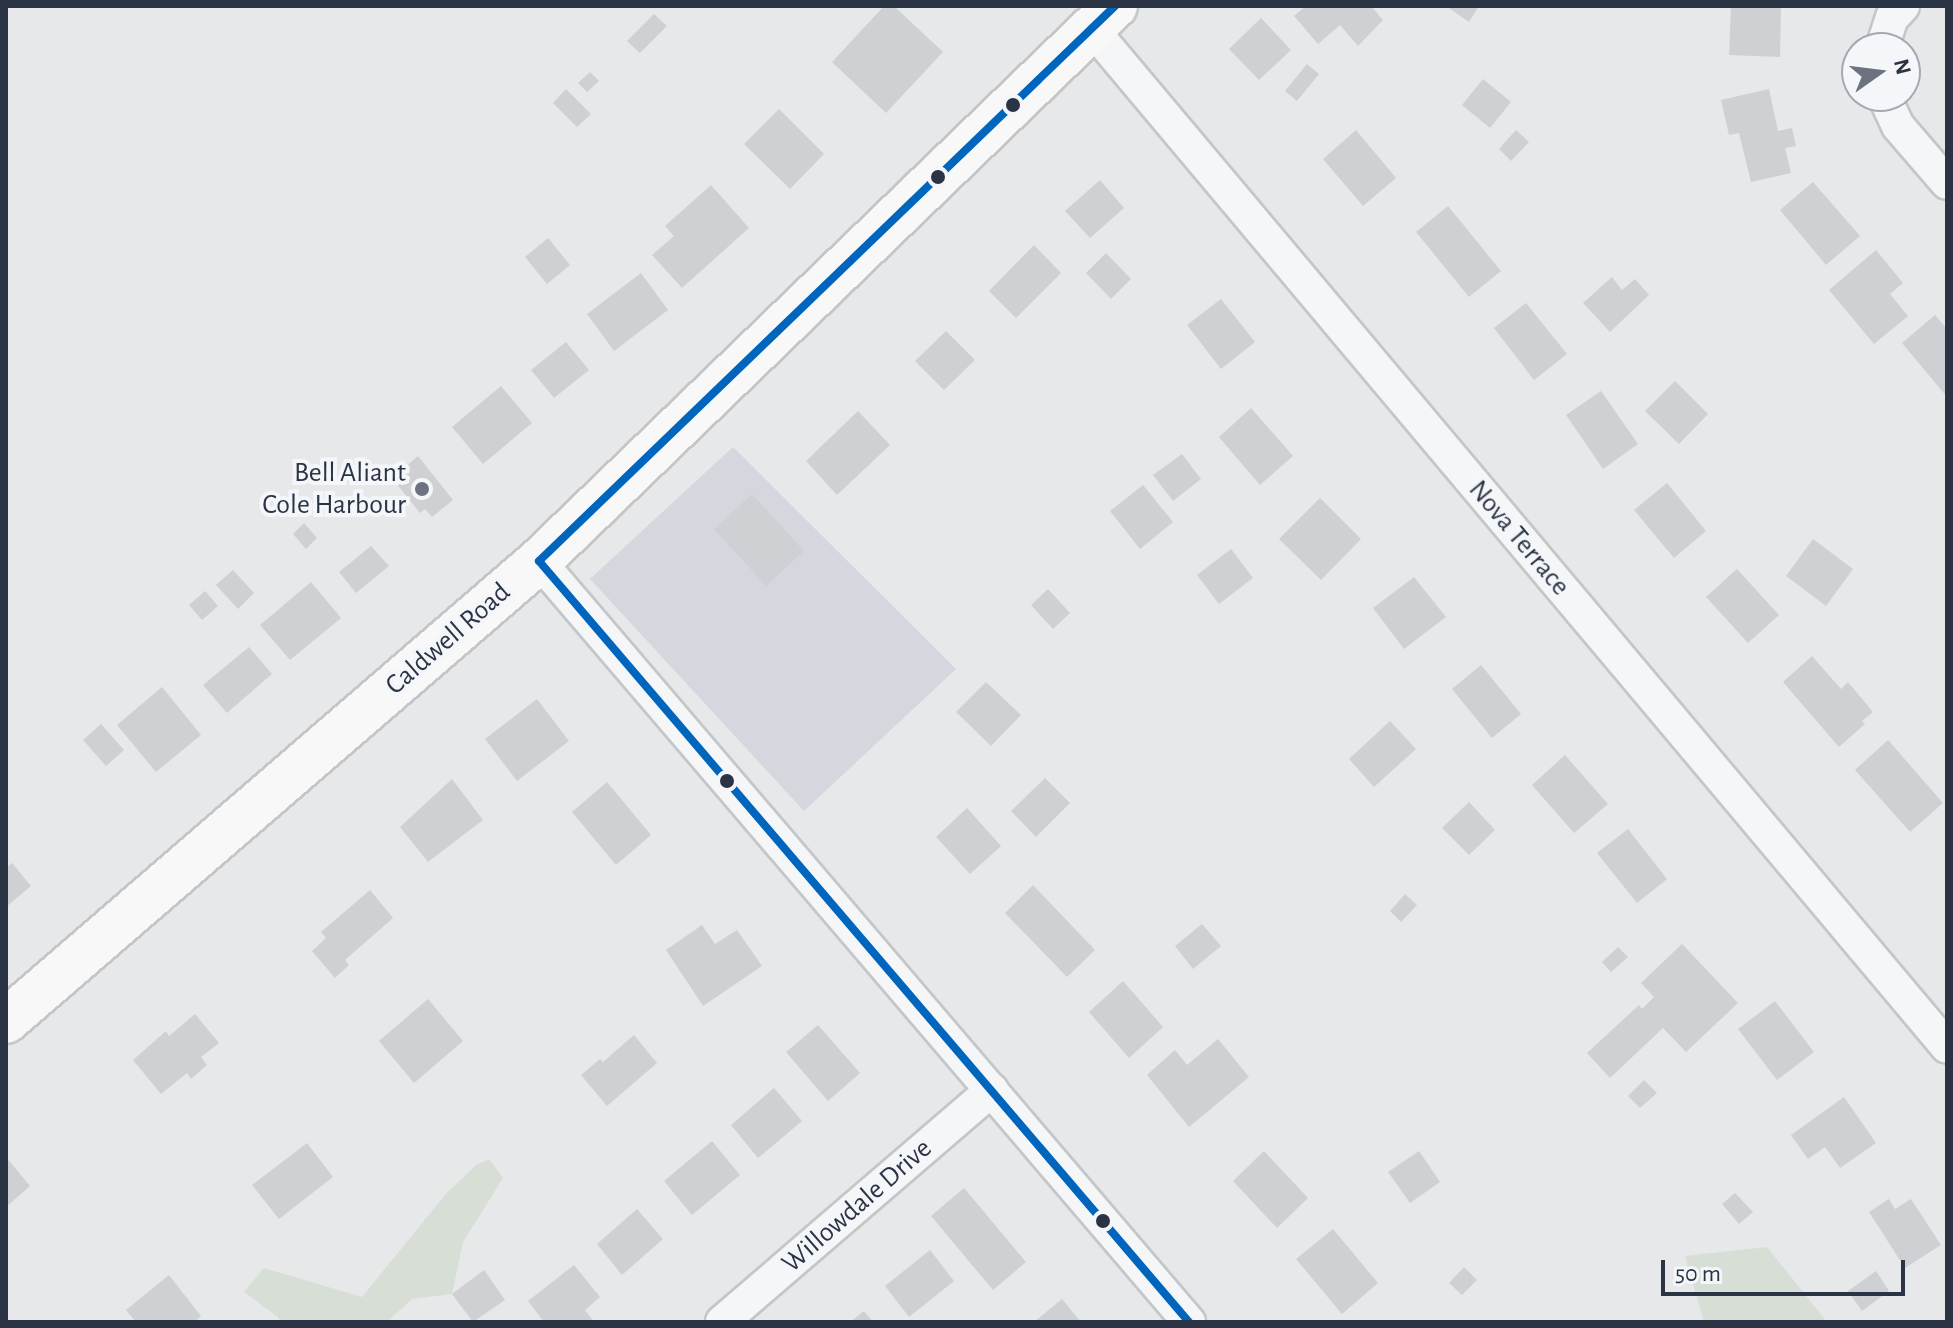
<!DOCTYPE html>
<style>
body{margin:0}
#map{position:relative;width:1953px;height:1328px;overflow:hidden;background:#e6e8ea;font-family:"Alegreya Sans",sans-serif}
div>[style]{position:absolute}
.built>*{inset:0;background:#d4d7dd}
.green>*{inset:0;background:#d6ded6}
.building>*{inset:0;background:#ced0d3}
.roads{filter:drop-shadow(2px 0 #c4c6c8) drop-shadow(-2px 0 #c4c6c8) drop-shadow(0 2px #c4c6c8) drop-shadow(0 -2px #c4c6c8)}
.street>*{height:32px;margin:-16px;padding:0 16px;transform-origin:16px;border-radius:16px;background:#f5f6f7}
.secondary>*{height:44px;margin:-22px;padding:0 22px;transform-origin:22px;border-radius:22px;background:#f8f8f8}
.bus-1>*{height:8px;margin:-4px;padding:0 4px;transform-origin:4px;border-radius:4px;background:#0065bd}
.dots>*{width:22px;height:22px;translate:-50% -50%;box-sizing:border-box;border:4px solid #f4f6f9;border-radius:50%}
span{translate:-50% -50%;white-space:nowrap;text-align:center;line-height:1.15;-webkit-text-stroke:8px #f4f6f9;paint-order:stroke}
.poi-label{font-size:28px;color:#2b3445}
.right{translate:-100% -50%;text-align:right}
.street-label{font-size:28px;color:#2b3445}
.frame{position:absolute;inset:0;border:8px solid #2b3445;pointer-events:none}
.north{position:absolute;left:1841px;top:32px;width:80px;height:80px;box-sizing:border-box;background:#f4f6f9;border:2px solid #a4a8b1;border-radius:50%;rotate:76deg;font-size:22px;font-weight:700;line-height:32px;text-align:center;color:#2b3445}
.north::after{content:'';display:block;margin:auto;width:28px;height:36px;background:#6c737f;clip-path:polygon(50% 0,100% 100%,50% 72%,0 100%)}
.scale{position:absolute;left:1661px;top:1260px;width:244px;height:36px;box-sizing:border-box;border:4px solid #2b3445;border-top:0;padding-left:10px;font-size:24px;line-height:28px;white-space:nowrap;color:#2b3445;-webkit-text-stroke:6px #f4f6f9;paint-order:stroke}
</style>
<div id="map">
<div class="built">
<div style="clip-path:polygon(733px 447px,956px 669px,804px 811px,590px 579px)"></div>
</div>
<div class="green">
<div style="clip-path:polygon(489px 1159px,503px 1178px,463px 1242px,452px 1294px,412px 1299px,387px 1322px,279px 1322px,279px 1318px,244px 1292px,264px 1268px,362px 1297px,445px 1195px,476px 1165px)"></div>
<div style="clip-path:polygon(1767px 1247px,1827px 1322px,1704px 1322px,1685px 1256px)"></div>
</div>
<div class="building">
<div style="clip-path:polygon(884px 6px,894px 6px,943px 52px,886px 113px,832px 62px)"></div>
<div style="clip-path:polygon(1306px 6px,1371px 6px,1383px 20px,1358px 46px,1340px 25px,1318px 44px,1294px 16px)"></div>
<div style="clip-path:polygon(1446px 6px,1479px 6px,1469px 22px)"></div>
<div style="clip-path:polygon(1731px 6px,1781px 6px,1780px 57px,1729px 55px)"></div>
<div style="clip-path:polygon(654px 14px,667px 26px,640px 53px,627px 41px)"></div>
<div style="clip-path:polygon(1261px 18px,1291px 50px,1259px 80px,1229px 49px)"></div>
<div style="clip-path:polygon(1307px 64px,1319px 74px,1297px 101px,1285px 91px)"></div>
<div style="clip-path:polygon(590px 72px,599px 81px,587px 92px,578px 83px)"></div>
<div style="clip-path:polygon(1483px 79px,1511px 102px,1490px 128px,1462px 105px)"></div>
<div style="clip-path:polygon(566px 89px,591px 114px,577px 127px,553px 103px)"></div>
<div style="clip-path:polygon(1769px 89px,1778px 131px,1792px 128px,1796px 146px,1785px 148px,1791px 173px,1751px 182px,1739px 133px,1729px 135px,1721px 100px)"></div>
<div style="clip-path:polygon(779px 109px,824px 154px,790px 189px,744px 144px)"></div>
<div style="clip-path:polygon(1356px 130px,1396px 178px,1363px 206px,1323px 159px)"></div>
<div style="clip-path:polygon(1516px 130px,1529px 142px,1511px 161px,1499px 149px)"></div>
<div style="clip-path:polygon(1100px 180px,1124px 208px,1090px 238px,1065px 211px)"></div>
<div style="clip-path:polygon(1813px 182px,1860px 236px,1826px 265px,1780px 210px)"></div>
<div style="clip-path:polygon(711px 185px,749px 228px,682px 288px,652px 255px,674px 236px,665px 226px)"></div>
<div style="clip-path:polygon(1448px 206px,1501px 271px,1469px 297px,1416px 232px)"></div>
<div style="clip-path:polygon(548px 238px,570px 265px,547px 284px,525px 257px)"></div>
<div style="clip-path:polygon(1034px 245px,1061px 273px,1016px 318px,989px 291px)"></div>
<div style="clip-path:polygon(1876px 250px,1903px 283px,1890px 294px,1908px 316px,1874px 344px,1829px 290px)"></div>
<div style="clip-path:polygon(1106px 253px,1131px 279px,1111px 299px,1086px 273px)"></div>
<div style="clip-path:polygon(641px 273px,668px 310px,614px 351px,587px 314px)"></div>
<div style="clip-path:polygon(1612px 277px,1622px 290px,1635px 279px,1649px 295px,1610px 332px,1583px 303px)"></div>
<div style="clip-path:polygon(1221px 299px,1255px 342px,1221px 369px,1187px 325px)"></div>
<div style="clip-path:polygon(1526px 303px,1567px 354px,1534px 380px,1494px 328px)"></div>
<div style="clip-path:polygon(1935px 315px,1947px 329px,1947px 397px,1902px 343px)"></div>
<div style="clip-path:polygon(946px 331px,975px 360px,944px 390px,915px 361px)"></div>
<div style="clip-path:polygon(566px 342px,589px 370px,554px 398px,531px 370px)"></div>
<div style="clip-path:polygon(1675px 381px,1708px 414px,1679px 444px,1645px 411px)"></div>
<div style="clip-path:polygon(501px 386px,532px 423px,483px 464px,452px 427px)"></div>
<div style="clip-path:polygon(1601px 391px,1638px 444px,1603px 469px,1566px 415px)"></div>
<div style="clip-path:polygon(1251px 408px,1293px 456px,1260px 485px,1219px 437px)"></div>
<div style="clip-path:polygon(858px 411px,890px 445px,837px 495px,806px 461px)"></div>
<div style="clip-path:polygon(1182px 454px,1201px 479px,1173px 501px,1153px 475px)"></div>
<div style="clip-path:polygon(418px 456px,453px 500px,432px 517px,425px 509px,420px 513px,392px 478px)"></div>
<div style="clip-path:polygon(1667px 483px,1706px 531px,1674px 558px,1634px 510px)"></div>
<div style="clip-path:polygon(1143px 485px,1173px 522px,1140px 549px,1110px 511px)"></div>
<div style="clip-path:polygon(752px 494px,804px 551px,766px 586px,714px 529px)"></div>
<div style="clip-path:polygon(1320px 498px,1361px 539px,1321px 580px,1279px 539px)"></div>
<div style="clip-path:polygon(304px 523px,317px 538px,306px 549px,293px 534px)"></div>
<div style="clip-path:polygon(1813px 539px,1853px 569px,1826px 606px,1786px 576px)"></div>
<div style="clip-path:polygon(371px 546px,389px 566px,356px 593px,339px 572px)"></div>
<div style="clip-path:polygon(1231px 549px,1253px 578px,1219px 604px,1197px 575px)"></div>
<div style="clip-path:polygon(1737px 569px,1779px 615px,1748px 643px,1706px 597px)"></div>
<div style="clip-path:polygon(233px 570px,254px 593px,238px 609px,216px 585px)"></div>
<div style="clip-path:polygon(1414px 577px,1446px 617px,1404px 649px,1373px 608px)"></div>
<div style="clip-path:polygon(311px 582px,341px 618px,290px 660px,260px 625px)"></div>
<div style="clip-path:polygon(1048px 589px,1070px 613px,1053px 629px,1031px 605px)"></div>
<div style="clip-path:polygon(205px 591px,218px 606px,202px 620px,189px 605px)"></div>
<div style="clip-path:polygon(249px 647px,272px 674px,227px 713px,203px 685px)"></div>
<div style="clip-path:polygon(1812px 656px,1841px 689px,1848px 682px,1873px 712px,1862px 721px,1865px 724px,1839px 747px,1783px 682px)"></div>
<div style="clip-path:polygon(1481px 665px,1521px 714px,1492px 738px,1452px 689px)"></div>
<div style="clip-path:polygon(986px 682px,1021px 715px,991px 746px,956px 712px)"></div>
<div style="clip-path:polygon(162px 687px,201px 735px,156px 772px,117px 725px)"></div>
<div style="clip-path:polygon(537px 699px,569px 741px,517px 781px,485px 739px)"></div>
<div style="clip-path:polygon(1390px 721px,1416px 749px,1374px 787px,1349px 759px)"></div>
<div style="clip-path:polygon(101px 724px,124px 750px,106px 766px,83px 740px)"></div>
<div style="clip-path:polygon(1888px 740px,1943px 803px,1910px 832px,1855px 770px)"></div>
<div style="clip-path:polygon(1565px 755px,1608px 804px,1574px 833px,1532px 785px)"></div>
<div style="clip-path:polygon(1045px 778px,1070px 803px,1036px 837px,1011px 811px)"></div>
<div style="clip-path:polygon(452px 779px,483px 820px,428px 862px,400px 827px)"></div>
<div style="clip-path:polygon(607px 782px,651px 835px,616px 865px,572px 812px)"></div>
<div style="clip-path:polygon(1469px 802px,1495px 830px,1469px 855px,1442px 828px)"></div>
<div style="clip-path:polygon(967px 808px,1001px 846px,970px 874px,936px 837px)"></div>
<div style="clip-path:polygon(1628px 829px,1667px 879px,1637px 903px,1597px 853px)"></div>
<div style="clip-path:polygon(12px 863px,31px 886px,6px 907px,6px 868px)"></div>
<div style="clip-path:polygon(1033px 885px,1095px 950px,1067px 977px,1005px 913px)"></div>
<div style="clip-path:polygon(370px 890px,393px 918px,345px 960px,349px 965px,335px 978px,312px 951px,326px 938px,321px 932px)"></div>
<div style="clip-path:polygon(1405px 894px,1417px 905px,1401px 922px,1390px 911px)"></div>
<div style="clip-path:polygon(1202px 924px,1221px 946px,1193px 969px,1175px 946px)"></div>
<div style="clip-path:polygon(702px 925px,715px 944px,737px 930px,762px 966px,703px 1006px,666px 950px)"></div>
<div style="clip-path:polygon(1682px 944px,1738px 1003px,1686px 1052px,1663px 1028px,1610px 1078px,1587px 1053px,1639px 1005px,1642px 1009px,1654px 997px,1641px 983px)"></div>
<div style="clip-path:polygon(1618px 947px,1628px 957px,1611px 972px,1602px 962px)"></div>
<div style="clip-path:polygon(1123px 981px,1163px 1027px,1129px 1058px,1089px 1012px)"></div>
<div style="clip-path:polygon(428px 999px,463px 1041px,414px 1083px,379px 1041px)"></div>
<div style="clip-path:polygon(1775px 1001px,1814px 1052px,1777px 1080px,1738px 1029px)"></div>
<div style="clip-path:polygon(195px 1014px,219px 1043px,201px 1057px,207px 1065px,191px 1079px,187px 1073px,161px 1094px,133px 1060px,166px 1031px,169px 1036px)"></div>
<div style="clip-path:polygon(818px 1025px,860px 1073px,828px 1101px,786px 1052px)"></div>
<div style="clip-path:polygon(634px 1035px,657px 1063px,607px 1106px,581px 1075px,600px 1059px,603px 1062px)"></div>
<div style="clip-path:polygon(1218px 1039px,1249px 1077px,1189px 1127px,1147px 1075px,1175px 1050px,1187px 1065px)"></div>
<div style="clip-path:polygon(1644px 1080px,1657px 1093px,1640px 1108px,1628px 1096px)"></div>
<div style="clip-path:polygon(774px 1088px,802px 1121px,758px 1158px,731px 1125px)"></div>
<div style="clip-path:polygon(1844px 1097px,1876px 1143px,1840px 1168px,1825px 1147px,1808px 1159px,1791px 1135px)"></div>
<div style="clip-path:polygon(712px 1141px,740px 1175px,692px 1215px,664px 1181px)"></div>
<div style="clip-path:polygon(307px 1143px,333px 1177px,279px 1219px,252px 1185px)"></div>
<div style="clip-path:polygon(1264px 1151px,1308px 1198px,1277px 1228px,1233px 1181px)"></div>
<div style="clip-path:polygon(1419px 1151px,1440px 1182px,1410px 1203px,1388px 1172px)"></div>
<div style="clip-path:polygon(6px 1157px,30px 1186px,6px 1207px)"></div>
<div style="clip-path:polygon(964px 1188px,1026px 1262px,993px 1290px,931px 1216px)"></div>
<div style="clip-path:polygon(1735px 1193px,1753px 1212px,1739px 1224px,1722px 1204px)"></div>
<div style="clip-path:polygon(1889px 1199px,1895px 1209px,1911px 1199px,1941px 1245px,1905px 1268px,1869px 1212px)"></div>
<div style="clip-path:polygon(637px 1209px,663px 1239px,622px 1275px,597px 1244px)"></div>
<div style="clip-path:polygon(1333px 1229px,1378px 1283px,1342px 1314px,1296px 1259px)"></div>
<div style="clip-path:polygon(930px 1250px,954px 1281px,909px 1317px,885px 1286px)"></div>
<div style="clip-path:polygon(574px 1265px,600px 1297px,585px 1310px,594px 1322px,544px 1322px,528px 1301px)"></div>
<div style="clip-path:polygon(1464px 1267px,1477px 1280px,1462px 1295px,1449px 1283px)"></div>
<div style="clip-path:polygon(484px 1270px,505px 1300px,473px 1322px,452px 1294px)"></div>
<div style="clip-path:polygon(1876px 1271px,1889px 1291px,1862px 1311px,1848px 1291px)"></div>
<div style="clip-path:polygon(169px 1275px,201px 1316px,194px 1322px,136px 1322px,126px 1310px)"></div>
<div style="clip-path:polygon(1062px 1299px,1081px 1322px,1034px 1322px)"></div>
<div style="clip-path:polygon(864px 1311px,873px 1322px,850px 1322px)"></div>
</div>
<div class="roads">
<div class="street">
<div style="left:1092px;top:29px;width:1329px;rotate:49.97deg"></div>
<div style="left:1882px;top:48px;width:32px;rotate:-72deg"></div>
<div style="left:1892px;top:18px;width:16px;rotate:-47deg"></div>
<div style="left:1884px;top:96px;width:33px;rotate:65deg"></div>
<div style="left:1898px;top:126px;width:75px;rotate:49.3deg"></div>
<div style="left:539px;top:561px;width:1001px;rotate:49.5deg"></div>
<div style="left:722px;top:1322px;width:356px;rotate:-40.7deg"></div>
</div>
<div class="secondary">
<div style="left:6px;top:1021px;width:704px;rotate:-40.8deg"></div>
<div style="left:539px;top:561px;width:800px;rotate:-43.94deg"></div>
</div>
</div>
<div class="bus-1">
<div style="left:1115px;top:6px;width:800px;rotate:136.06deg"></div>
<div style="left:539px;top:561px;width:1001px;rotate:49.5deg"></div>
</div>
<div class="dots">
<div style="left:1013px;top:105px;background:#2b3445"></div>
<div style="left:938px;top:177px;background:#2b3445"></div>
<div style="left:422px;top:489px;background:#6c737f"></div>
<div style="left:727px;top:781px;background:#2b3445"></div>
<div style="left:1103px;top:1221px;background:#2b3445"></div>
</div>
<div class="poi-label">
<span class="right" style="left:406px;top:489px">Bell Aliant<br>Cole Harbour</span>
</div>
<div class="street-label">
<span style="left:1519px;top:538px;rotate:50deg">Nova Terrace</span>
<span style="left:448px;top:639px;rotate:-41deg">Caldwell Road</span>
<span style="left:857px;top:1206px;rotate:-41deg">Willowdale Drive</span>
</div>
<div class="frame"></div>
<div class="north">N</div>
<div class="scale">50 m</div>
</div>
